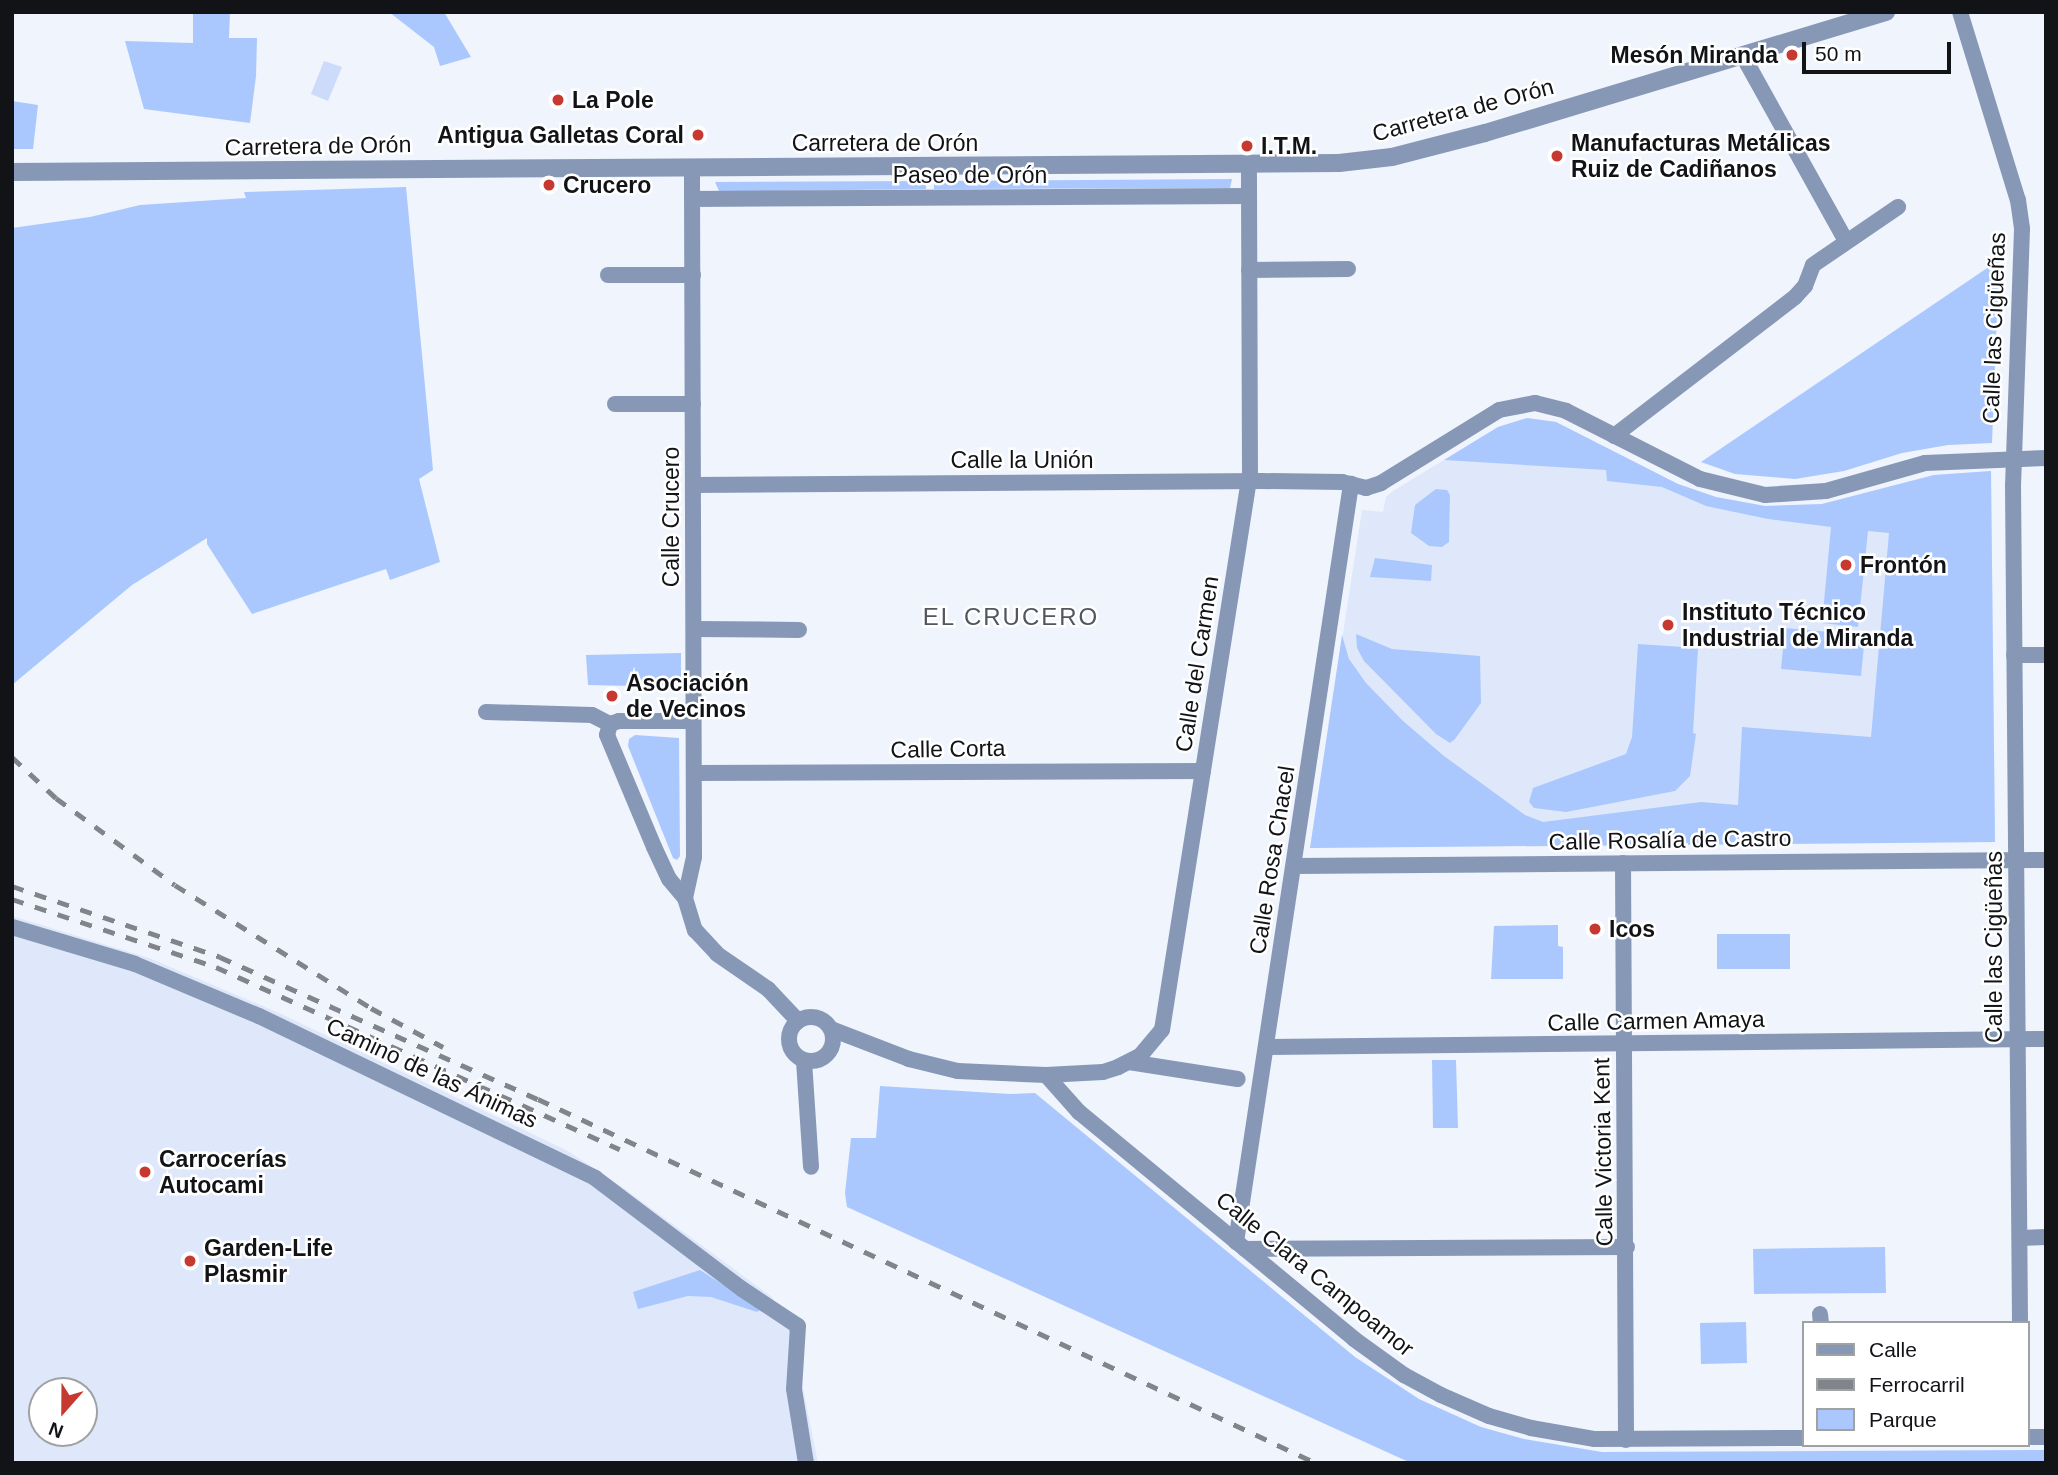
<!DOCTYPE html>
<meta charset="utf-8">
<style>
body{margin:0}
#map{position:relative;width:2058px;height:1475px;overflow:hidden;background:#eff4fd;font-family:Arial,sans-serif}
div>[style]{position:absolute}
.built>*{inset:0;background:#dee8fa}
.green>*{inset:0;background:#aac8fe}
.water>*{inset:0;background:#cbdbf9}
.minor>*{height:16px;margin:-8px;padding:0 8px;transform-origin:8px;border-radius:8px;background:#8798b7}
.minor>.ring{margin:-8px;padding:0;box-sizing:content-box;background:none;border:16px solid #8798b7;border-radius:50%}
.tertiary>*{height:18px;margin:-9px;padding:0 9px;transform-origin:9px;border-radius:9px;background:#8798b7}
.rail>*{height:5px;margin-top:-2.5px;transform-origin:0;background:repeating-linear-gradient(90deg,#81858b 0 12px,transparent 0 24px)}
.dots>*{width:19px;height:19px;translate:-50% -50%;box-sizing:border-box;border:4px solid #fff;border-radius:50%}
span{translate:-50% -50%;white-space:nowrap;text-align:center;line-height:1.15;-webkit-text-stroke:5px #fff;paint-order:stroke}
.poi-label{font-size:23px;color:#111317;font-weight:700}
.right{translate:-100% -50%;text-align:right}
.left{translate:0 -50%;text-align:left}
.street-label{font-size:23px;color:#111317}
.neighbourhood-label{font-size:24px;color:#51565f;letter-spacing:2px}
.frame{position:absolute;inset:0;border:14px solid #111317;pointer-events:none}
.legend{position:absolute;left:1802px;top:1321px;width:228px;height:126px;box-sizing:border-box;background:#fff;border:2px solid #a0a1a2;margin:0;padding:9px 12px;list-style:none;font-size:21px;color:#111317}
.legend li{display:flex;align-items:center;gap:14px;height:35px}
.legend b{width:35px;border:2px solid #a0a1a2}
.north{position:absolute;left:28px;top:1377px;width:70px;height:70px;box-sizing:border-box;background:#fff;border:2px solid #a0a1a2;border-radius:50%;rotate:201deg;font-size:19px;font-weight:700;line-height:28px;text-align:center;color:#111317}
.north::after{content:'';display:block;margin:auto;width:24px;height:32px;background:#c63830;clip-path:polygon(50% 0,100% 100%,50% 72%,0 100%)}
.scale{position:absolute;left:1802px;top:42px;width:149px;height:32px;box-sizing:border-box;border:4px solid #111317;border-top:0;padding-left:9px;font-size:21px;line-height:24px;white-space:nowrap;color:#111317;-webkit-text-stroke:5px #fff;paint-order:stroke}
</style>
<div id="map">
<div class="built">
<div style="clip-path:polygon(1527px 418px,1556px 422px,1678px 484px,1716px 497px,1765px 506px,1822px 504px,1934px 475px,1991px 471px,1995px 842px,1310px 848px,1362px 510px,1383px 512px,1386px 497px,1393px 491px,1498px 427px)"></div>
<div style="clip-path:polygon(evenodd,12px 916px,149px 958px,277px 1012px,568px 1151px,622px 1187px,772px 1297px,790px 1325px,818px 1463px,12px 1463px,12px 916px,42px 1391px,84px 1391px,84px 1433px,42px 1433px,42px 1391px)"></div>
</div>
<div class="green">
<div style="clip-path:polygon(193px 12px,230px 12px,229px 38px,257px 38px,256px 76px,250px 123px,144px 109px,125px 41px,193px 43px)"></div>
<div style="clip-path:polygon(389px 12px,444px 12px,471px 57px,440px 66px,434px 47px)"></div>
<div style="clip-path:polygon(12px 101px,38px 105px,33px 149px,12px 149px)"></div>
<div style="clip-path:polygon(1232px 179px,1230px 188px,934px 189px,934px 181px)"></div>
<div style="clip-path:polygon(926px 181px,926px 189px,774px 191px,719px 191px,715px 182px)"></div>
<div style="clip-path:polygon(406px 187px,433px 470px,419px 479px,440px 562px,390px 580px,386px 569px,252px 614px,207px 544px,207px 538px,132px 585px,12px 685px,12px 228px,90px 217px,140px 205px,246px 198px,244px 192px)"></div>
<div style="clip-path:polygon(1999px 260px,1992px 443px,1948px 445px,1902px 453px,1844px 471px,1795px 479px,1735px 474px,1701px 462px)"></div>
<div style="clip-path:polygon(1527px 418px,1556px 422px,1678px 484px,1716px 497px,1765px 506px,1822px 504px,1934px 475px,1991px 471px,1995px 842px,1310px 848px,1342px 635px,1349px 659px,1366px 683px,1403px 721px,1444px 756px,1525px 815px,1543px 822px,1701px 802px,1738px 805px,1742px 727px,1871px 737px,1889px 533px,1868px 531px,1858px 627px,1822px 623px,1831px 527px,1768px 519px,1706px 506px,1662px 487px,1607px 481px,1606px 470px,1444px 460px,1498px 427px)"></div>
<div style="clip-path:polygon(1436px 489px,1447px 490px,1450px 495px,1449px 542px,1442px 547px,1429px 546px,1411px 533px,1415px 505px)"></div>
<div style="clip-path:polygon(1375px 558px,1432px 565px,1431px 581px,1370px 577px)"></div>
<div style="clip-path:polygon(1785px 628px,1865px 635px,1861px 676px,1781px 669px)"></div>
<div style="clip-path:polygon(1356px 634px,1392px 649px,1480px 656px,1481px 703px,1455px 739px,1450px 743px,1436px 734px,1364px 661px,1357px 648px)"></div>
<div style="clip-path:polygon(1638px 644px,1698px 648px,1693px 733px,1696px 734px,1690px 776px,1675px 791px,1566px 812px,1534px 808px,1529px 802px,1533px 788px,1626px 754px,1632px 737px)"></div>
<div style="clip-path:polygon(681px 653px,681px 687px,588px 685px,586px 655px)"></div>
<div style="clip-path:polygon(635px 735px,679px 738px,680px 856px,677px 860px,673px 858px,628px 746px,629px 739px)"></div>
<div style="clip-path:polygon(1558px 925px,1558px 946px,1563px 947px,1563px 979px,1491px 979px,1494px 926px)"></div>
<div style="clip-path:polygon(1717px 934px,1790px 934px,1790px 969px,1717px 969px)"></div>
<div style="clip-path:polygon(1432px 1060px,1456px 1060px,1458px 1128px,1433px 1128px)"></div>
<div style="clip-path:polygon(880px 1086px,1010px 1094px,1035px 1093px,1355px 1357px,1419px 1399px,1481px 1427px,1524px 1439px,1602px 1452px,2046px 1450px,2046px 1463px,1411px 1463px,847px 1207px,845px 1193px,851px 1138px,876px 1138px)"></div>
<div style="clip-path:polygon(1885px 1247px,1886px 1293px,1754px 1294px,1753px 1249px)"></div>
<div style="clip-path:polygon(700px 1270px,761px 1309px,757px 1312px,711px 1297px,688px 1296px,638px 1309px,633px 1292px)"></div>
<div style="clip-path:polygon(1746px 1322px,1747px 1363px,1701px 1364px,1700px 1323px)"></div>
</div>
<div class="water">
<div style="clip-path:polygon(324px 61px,342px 67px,328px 101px,311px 94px)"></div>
</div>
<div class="minor">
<div style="left:1960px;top:12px;width:197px;rotate:72.9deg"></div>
<div style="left:2018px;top:200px;width:29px;rotate:82deg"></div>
<div style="left:2022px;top:229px;width:256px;rotate:92deg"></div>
<div style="left:2013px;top:485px;width:838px;rotate:89.52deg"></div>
<div style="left:1743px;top:56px;width:212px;rotate:60.9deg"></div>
<div style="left:692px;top:199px;width:557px;rotate:-0.31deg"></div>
<div style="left:1249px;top:270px;width:99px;rotate:-0.6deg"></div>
<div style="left:608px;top:275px;width:85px"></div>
<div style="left:615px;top:404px;width:78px"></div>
<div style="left:1614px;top:436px;width:228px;rotate:-37.5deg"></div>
<div style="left:1795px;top:297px;width:15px;rotate:-48deg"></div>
<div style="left:1805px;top:286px;width:22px;rotate:-69deg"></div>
<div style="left:1813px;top:265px;width:103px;rotate:-34.3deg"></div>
<div style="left:693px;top:485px;width:568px;rotate:-0.4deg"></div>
<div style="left:1261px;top:481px;width:81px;rotate:0.7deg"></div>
<div style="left:1342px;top:482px;width:25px;rotate:14deg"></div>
<div style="left:1366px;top:488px;width:16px;rotate:-18deg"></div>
<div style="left:1381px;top:483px;width:139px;rotate:-31.7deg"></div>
<div style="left:1499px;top:410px;width:37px;rotate:-11deg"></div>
<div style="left:1535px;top:403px;width:32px;rotate:14deg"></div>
<div style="left:1566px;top:411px;width:150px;rotate:26.9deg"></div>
<div style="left:1700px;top:479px;width:67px;rotate:13.8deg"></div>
<div style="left:1765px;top:495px;width:61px;rotate:-3.8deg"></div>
<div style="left:1826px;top:491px;width:103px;rotate:-15.8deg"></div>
<div style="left:1925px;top:463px;width:121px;rotate:-2.4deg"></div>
<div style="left:694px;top:629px;width:105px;rotate:0.5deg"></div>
<div style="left:2014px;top:655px;width:32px"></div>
<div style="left:486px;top:712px;width:106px;rotate:1.6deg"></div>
<div style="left:592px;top:715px;width:20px;rotate:27deg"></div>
<div style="left:693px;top:721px;width:74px;rotate:180deg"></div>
<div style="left:619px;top:721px;width:9px;rotate:162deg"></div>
<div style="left:610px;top:724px;width:11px;rotate:105deg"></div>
<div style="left:607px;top:735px;width:121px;rotate:67.2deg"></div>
<div style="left:654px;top:847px;width:35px;rotate:65deg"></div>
<div style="left:669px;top:879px;width:25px;rotate:50deg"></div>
<div style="left:685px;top:898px;width:34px;rotate:73deg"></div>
<div style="left:695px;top:930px;width:33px;rotate:47deg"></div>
<div style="left:717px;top:954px;width:62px;rotate:34.5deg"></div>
<div style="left:768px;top:989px;width:44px;rotate:46.8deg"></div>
<div style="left:694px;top:773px;width:509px;rotate:-0.23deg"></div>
<div style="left:1623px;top:863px;width:577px;rotate:89.7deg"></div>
<div style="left:1294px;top:866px;width:752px;rotate:-0.46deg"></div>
<div style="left:685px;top:898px;width:42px;rotate:-77.6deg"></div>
<div style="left:694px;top:857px;width:688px;rotate:-90.17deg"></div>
<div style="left:12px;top:927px;width:128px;rotate:16.7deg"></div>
<div style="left:135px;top:964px;width:134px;rotate:22.8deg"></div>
<div style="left:259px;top:1016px;width:373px;rotate:25.7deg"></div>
<div style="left:595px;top:1178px;width:184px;rotate:37.1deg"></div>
<div style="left:742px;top:1289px;width:67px;rotate:33.5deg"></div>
<div style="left:798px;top:1326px;width:63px;rotate:93.6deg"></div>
<div style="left:794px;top:1389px;width:75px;rotate:80.8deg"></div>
<div class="ring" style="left:789px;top:1017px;width:28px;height:28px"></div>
<div style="left:831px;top:1029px;width:84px;rotate:21deg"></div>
<div style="left:909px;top:1059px;width:50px;rotate:13.8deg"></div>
<div style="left:958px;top:1071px;width:88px;rotate:2.6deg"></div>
<div style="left:1046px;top:1075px;width:57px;rotate:-3deg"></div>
<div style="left:1103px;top:1072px;width:16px;rotate:-18deg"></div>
<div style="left:1118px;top:1067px;width:25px;rotate:-27deg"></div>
<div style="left:1140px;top:1056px;width:34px;rotate:-50deg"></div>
<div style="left:1162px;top:1030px;width:564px;rotate:-81.02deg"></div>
<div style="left:1250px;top:473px;width:307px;rotate:-90.2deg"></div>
<div style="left:1267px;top:1047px;width:779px;rotate:-0.59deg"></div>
<div style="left:804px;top:1061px;width:106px;rotate:86.2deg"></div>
<div style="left:1129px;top:1062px;width:110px;rotate:8.9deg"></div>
<div style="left:1046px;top:1075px;width:50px;rotate:48.3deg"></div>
<div style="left:1079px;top:1112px;width:357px;rotate:39.5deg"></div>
<div style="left:1354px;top:1339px;width:62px;rotate:35.8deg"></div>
<div style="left:1404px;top:1375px;width:42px;rotate:28.4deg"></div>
<div style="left:1441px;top:1395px;width:52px;rotate:23.6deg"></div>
<div style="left:1489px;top:1416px;width:44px;rotate:15.9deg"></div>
<div style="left:1531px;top:1428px;width:65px;rotate:9.8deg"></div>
<div style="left:1595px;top:1439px;width:209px;rotate:-0.3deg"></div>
<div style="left:2020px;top:1238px;width:26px;rotate:-2deg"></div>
<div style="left:1236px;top:1242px;width:767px;rotate:-81.37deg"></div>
<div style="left:1245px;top:1249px;width:382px;rotate:-0.3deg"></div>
<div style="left:1820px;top:1314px;width:9px;rotate:84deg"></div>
<div style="left:2028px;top:1437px;width:18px"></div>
</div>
<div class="tertiary">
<div style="left:12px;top:172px;width:1327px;rotate:-0.39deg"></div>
<div style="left:1339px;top:163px;width:53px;rotate:-6.5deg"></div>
<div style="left:1392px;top:157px;width:96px;rotate:-14.5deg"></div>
<div style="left:1485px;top:133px;width:419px;rotate:-16.8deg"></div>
</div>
<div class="rail">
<div style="left:12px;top:757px;width:60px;rotate:43deg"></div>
<div style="left:56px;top:798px;width:147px;rotate:36.2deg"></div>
<div style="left:175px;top:885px;width:231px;rotate:32.1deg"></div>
<div style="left:371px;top:1008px;width:82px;rotate:28.4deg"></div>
<div style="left:12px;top:886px;width:220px;rotate:18.8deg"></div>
<div style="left:220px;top:957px;width:348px;rotate:24.1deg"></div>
<div style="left:538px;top:1099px;width:859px;rotate:25.07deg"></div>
<div style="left:12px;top:899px;width:215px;rotate:18.4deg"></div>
<div style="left:216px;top:967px;width:443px;rotate:24.3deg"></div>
</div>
<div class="dots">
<div style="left:1792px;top:55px;background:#c63830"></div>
<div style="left:558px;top:100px;background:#c63830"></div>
<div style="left:698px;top:135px;background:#c63830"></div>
<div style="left:1247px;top:146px;background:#c63830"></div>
<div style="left:1557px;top:156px;background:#c63830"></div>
<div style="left:549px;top:185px;background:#c63830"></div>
<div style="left:1846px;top:565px;background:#c63830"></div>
<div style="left:1668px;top:625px;background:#c63830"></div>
<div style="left:612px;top:696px;background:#c63830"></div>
<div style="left:1595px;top:929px;background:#c63830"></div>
<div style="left:145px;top:1172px;background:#c63830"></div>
<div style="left:190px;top:1261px;background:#c63830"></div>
</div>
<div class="poi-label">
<span class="right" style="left:1778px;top:55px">Mesón Miranda</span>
<span class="left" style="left:572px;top:100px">La Pole</span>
<span class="right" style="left:684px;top:135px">Antigua Galletas Coral</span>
<span class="left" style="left:1571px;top:156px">Manufacturas Metálicas<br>Ruiz de Cadiñanos</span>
<span class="left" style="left:1261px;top:146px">I.T.M.</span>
<span class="left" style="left:563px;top:185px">Crucero</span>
<span class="left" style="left:1860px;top:565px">Frontón</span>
<span class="left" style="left:1682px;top:625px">Instituto Técnico<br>Industrial de Miranda</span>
<span class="left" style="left:626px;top:696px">Asociación<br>de Vecinos</span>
<span class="left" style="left:1609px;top:929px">Icos</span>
<span class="left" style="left:159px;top:1172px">Carrocerías<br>Autocami</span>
<span class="left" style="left:204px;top:1261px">Garden-Life<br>Plasmir</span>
</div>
<div class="street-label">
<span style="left:1463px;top:110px;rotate:-15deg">Carretera de Orón</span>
<span style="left:885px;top:143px">Carretera de Orón</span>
<span style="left:318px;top:146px;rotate:-1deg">Carretera de Orón</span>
<span style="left:970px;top:175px">Paseo de Orón</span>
<span style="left:1994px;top:328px;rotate:-88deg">Calle las Cigüeñas</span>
<span style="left:1022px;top:460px">Calle la Unión</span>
<span style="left:671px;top:517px;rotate:-90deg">Calle Crucero</span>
<span style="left:1197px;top:664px;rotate:-81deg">Calle del Carmen</span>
<span style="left:948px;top:749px;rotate:-1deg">Calle Corta</span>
<span style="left:1670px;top:840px;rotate:-1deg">Calle Rosalía de Castro</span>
<span style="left:1272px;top:860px;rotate:-81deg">Calle Rosa Chacel</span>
<span style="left:1994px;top:947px;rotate:-90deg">Calle las Cigüeñas</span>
<span style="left:1656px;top:1021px;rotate:-1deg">Calle Carmen Amaya</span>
<span style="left:432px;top:1073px;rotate:25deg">Camino de las Ánimas</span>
<span style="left:1603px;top:1152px;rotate:-91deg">Calle Victoria Kent</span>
<span style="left:1315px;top:1274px;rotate:39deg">Calle Clara Campoamor</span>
</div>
<div class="neighbourhood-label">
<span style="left:1011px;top:617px">EL CRUCERO</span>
</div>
<div class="frame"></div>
<ul class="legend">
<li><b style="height:9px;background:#8798b7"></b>Calle</li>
<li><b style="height:9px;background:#81858b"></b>Ferrocarril</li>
<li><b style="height:19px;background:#aac8fe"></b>Parque</li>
</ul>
<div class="north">N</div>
<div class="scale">50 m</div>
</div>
